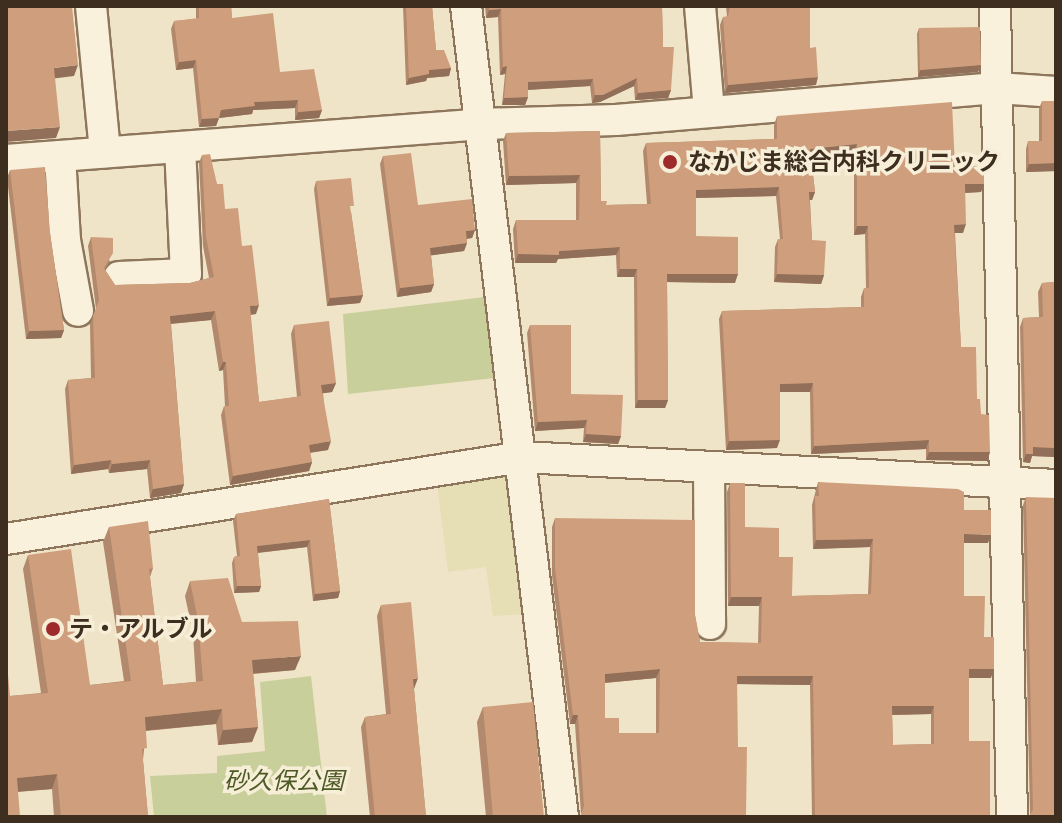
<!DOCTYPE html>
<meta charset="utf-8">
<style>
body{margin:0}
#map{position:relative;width:1062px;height:823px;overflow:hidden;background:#f0e4c8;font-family:"PT Serif","Noto Sans JP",serif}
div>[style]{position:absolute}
.farmland>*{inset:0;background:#e6deb5}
.green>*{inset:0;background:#c9cf9b}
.roads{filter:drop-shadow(2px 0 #8d765c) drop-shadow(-2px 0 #8d765c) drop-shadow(0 2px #8d765c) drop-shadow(0 -2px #8d765c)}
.minor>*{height:30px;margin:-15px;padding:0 15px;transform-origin:15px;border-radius:15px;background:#faf1dc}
.wall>*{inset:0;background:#b2896c}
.shaded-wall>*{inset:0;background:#916f58}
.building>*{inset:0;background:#cf9f7d}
.dots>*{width:22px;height:22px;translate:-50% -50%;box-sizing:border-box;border:4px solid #f7eed8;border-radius:50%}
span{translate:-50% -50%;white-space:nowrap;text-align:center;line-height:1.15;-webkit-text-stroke:7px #f7eed8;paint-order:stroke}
.poi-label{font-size:24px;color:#3d2e20;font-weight:700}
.left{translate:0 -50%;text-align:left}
.park-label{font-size:24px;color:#4d5a26;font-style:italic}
.frame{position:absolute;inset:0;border:8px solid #3d2e20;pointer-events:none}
</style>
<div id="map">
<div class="farmland">
<div style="clip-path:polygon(499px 473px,510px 478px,526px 614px,493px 616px,486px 567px,448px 572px,437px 483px)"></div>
</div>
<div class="green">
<div style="clip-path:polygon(493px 296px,504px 377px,348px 394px,343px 314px)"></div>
<div style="clip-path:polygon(311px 676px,327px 817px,154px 817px,150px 776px,217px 773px,217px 756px,265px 751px,260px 682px)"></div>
</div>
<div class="roads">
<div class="minor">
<div style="left:91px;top:6px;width:147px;rotate:84.5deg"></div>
<div style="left:466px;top:6px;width:817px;rotate:83.18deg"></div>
<div style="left:700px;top:6px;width:106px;rotate:85.1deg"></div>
<div style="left:995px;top:6px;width:811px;rotate:88.8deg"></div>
<div style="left:60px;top:156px;width:84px;rotate:86.6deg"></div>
<div style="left:65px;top:240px;width:72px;rotate:79.6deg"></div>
<div style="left:6px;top:160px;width:475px;rotate:-4.3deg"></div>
<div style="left:480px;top:124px;width:136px;rotate:-1.7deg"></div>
<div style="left:616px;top:120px;width:382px;rotate:-4.8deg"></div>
<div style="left:997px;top:88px;width:59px;rotate:3.9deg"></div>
<div style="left:119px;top:277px;width:67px;rotate:-2.6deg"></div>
<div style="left:186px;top:274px;width:127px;rotate:-92.7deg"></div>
<div style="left:709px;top:467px;width:157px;rotate:89.6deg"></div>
<div style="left:6px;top:539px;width:522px;rotate:-9.03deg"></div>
<div style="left:522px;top:457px;width:535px;rotate:3deg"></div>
</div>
</div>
<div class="wall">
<div style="clip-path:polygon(196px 6px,231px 6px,232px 18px,280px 72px,322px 110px,319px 118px,295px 120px,295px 108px,253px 110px,252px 114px,219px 118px,216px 126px,199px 127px,193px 68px,176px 70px,171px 29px,174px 21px,196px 19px)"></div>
<div style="clip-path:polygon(403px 6px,432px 6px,436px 50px,451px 68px,449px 76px,427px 78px,426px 81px,406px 85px)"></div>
<div style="clip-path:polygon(485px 6px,662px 6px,663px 47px,671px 90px,668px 98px,635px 100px,634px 86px,600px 102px,592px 103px,590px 86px,528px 90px,528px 97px,525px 105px,502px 105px,505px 74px,500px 75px,498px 17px,486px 18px)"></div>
<div style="clip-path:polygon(726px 6px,810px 6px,810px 48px,816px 85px,725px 93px,720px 25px,723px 17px,727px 17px)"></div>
<div style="clip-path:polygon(919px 28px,981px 65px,978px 72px,918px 77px,917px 34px)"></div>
<div style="clip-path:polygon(1056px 31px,1056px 66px,1054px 65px)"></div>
<div style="clip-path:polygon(1042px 101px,1056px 171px,1026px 172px,1026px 149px,1028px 141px,1039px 141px,1039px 109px)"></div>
<div style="clip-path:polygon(777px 116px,955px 167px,984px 184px,981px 192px,965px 193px,963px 233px,955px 233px,961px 347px,977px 399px,990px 452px,987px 461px,926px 460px,926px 449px,811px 454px,810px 392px,780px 392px,777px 448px,726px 450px,719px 319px,722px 311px,861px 307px,861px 297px,864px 288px,866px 288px,865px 234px,854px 235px,854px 152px,811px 157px,815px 192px,812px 200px,810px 200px,812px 240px,824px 275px,821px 284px,774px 282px,775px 247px,778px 239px,780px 239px,776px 196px,696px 198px,696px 236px,735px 283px,667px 282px,668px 400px,665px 408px,635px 408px,634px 277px,617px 277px,616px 255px,558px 259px,556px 263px,515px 263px,513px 229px,516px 220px,576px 220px,576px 183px,506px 185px,503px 141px,506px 133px,600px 131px,601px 201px,606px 205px,647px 204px,643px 151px,646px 143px,774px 139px,774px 125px)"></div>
<div style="clip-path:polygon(202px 155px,217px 184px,225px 209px,242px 246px,256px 314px,250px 315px,259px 402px,297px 397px,291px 334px,294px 325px,336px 383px,332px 392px,323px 393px,328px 450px,310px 453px,312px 462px,309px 471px,230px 485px,221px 415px,224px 406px,225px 406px,223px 370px,219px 371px,211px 320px,171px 324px,184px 484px,181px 493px,150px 498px,147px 469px,109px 473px,108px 469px,71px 474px,65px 389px,68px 380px,91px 378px,90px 324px,96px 309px,88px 246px,91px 237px,110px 261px,105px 270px,115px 285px,190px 283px,209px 278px,203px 246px,199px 163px)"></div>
<div style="clip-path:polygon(383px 156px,418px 205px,475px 230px,472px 238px,467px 239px,467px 243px,464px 251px,431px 255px,434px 284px,431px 292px,397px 297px,380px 164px)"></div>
<div style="clip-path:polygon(10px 170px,50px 233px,64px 330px,61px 338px,26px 339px,7px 178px)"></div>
<div style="clip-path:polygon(316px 181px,351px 212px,363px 295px,360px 303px,327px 306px,314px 189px)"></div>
<div style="clip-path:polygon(1056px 282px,1056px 457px,1032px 456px,1030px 463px,1023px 462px,1020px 327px,1023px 318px,1039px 317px,1038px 292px,1042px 283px)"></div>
<div style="clip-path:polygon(530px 325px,571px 394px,621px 436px,618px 444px,583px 442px,584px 428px,535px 431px,527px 333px)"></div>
<div style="clip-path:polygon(evenodd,818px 482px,964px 510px,988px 543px,964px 543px,964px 596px,984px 637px,991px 678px,969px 678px,969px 741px,990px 817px,812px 817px,810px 685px,738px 684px,581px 814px,575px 724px,570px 724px,552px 576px,552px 527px,555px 518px,695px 615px,700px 642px,758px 643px,759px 606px,728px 606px,727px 492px,730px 483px,745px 527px,779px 557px,792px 596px,868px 594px,870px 547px,813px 549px,812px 505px,818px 482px,656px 678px,656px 733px,619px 733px,605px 718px,605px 683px,656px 678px,818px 482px,931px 714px,931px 744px,893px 745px,892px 715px,931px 714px)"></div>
<div style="clip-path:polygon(1026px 497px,1056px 817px,1030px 814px,1023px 505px)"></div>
<div style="clip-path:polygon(329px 499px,340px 591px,338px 598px,313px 601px,307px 547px,258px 553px,261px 586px,259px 592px,234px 593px,232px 563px,234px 557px,237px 556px,233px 521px,236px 514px)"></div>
<div style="clip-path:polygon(109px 527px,153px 568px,150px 577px,163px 685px,196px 682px,193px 634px,185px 596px,190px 581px,242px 622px,295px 670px,253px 674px,258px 727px,252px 742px,218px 745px,216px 724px,146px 731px,143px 760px,148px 817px,54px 817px,52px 789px,18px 792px,10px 696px,41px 693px,23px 569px,28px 555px,90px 685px,124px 681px,103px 542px)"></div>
<div style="clip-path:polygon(381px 605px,414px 689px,426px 817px,370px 817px,361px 727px,365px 717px,386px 714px,377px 616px)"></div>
<div style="clip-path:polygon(483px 707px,544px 817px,486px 817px,477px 722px)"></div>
</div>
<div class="shaded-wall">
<div style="clip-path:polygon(501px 9px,498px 17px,486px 18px,489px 10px)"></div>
<div style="clip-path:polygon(196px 60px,193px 68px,176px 70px,179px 62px)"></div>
<div style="clip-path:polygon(78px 65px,74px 76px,50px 79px,54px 68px)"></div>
<div style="clip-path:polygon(981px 65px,978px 72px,918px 77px,920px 70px)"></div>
<div style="clip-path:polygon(507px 66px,505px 74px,500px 75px,503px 67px)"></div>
<div style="clip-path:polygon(451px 68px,449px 76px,427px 78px,426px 81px,406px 85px,409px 78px,429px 70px)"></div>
<div style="clip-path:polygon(818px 77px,816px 85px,725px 93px,728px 85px)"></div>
<div style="clip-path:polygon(637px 78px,634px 86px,600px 102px,592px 103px,595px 95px)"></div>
<div style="clip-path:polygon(593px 79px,590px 86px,525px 90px,528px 82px)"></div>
<div style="clip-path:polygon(671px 90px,668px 98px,635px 100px,638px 93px)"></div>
<div style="clip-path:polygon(528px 97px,525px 105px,502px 105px,504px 98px)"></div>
<div style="clip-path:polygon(298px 100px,295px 108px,253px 110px,252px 114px,219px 118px,216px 126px,199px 127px,202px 119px,221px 110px,254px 102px)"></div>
<div style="clip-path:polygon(322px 110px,319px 118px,295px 120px,298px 112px)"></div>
<div style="clip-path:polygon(60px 127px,56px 138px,6px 142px,6px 131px)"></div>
<div style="clip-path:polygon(857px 144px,854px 152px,807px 157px,810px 149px)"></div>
<div style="clip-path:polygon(1056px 163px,1056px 171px,1026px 172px,1029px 164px)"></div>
<div style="clip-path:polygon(580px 175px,576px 183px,506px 185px,509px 176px)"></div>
<div style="clip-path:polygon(965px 184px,984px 184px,981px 192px,962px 193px)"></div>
<div style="clip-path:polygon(779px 187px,776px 196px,693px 198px,696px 190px)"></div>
<div style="clip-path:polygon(809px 192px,815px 192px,812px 200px,806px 200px)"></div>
<div style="clip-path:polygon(966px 224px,963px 233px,951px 233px,954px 225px)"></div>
<div style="clip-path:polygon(857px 226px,868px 226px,865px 234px,854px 235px)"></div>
<div style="clip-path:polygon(475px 230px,472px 238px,463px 239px,466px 231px)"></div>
<div style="clip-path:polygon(467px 243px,464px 251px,427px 256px,430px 248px)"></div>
<div style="clip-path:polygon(620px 247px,616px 255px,558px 259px,556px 263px,515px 263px,518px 254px)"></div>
<div style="clip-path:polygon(620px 269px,637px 269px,634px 277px,617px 277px)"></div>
<div style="clip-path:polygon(667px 274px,738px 274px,735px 283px,664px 282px)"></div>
<div style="clip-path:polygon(777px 274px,824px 275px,821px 284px,774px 282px)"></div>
<div style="clip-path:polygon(434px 284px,431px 292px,397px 297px,400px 288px)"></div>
<div style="clip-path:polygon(363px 295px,360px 303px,327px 306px,330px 298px)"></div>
<div style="clip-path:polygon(259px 305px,256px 314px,246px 315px,250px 306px)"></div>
<div style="clip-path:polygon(215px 311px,211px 320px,167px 324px,170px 316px)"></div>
<div style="clip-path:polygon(64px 330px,61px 338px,26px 339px,29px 331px)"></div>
<div style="clip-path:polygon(223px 362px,226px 362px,223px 370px,219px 371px)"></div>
<div style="clip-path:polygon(336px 383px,332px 392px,318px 394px,321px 385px)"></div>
<div style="clip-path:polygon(813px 383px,810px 392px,777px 392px,780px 384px)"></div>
<div style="clip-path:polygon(638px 400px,668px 400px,665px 408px,635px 408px)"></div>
<div style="clip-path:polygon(587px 420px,584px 428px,535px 431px,538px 422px)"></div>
<div style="clip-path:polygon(586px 434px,621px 436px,618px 444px,583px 442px)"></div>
<div style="clip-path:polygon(780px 440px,777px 448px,726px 450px,729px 441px)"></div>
<div style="clip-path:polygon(929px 440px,926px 449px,811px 454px,814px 446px)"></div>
<div style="clip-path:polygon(331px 441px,328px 450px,306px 453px,309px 445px)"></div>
<div style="clip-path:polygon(1033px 447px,1056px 448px,1056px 457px,1032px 456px,1030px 463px,1023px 462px,1026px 454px)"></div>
<div style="clip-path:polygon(929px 452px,990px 452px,987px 461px,926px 460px)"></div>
<div style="clip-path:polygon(111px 460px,108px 469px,71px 474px,74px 465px)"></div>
<div style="clip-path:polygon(150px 460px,147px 469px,109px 473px,112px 464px)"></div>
<div style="clip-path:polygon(312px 462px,309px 471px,230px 485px,233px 476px)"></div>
<div style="clip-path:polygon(184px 484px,181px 493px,150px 498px,153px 489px)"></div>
<div style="clip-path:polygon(964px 534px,991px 535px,988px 543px,961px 543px)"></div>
<div style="clip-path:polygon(873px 539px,870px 547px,813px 549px,816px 540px)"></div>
<div style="clip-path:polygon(310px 540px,307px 547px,255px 553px,257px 546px)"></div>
<div style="clip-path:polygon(237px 586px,261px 586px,259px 592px,234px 593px)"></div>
<div style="clip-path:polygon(340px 591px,338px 598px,313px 601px,315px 594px)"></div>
<div style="clip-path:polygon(731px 597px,762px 597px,759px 606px,728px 606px)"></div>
<div style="clip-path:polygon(301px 656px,295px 670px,246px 674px,252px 660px)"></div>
<div style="clip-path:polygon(660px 669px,656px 678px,602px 683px,605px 674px)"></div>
<div style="clip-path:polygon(969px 669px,994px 669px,991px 678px,966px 678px)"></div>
<div style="clip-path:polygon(737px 676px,813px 676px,810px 685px,734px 684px)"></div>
<div style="clip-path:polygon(418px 678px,414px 689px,409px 689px,413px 679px)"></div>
<div style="clip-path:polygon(892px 706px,934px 706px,931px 714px,889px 715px)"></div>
<div style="clip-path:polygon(222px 709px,216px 724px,140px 731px,145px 717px)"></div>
<div style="clip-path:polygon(573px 715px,578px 715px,575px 724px,570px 724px)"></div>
<div style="clip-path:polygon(258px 727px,252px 742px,218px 745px,223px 730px)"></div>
<div style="clip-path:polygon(57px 774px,52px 789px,12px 792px,17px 778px)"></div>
</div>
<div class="building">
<div style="clip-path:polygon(6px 6px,72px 6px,78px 65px,54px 68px,60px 127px,6px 131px)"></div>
<div style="clip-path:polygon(199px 6px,231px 6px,232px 18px,273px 13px,280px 72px,314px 69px,322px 110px,298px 112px,298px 100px,254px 102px,255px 106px,221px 110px,219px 118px,202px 119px,196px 60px,179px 62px,174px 21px,199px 18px)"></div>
<div style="clip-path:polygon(406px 6px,432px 6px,436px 50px,444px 50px,451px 68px,429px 70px,429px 74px,409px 78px)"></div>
<div style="clip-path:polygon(489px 6px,662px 6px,663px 47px,674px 47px,671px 90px,638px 93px,637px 78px,603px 95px,595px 95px,593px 79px,528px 82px,528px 97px,504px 98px,507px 66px,503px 67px,501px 9px,489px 10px)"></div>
<div style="clip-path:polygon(730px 6px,810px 6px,810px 48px,816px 47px,818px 77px,728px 85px,723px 17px,728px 16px)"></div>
<div style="clip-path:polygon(980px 27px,981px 65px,920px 70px,919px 28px)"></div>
<div style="clip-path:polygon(1042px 101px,1056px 101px,1056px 163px,1029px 164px,1028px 141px,1042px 141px)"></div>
<div style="clip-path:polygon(952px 102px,955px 167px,984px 166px,984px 184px,965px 184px,966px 224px,954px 225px,961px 347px,976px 347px,977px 399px,980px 399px,981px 414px,989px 415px,990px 452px,929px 452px,929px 440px,814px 446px,813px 383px,780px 384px,780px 440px,729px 441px,722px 311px,864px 307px,864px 288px,869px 288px,868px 226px,857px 226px,857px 144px,810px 149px,815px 192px,809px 192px,812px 240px,826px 241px,824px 275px,777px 274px,778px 239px,783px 239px,779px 187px,696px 190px,696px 236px,738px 237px,738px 274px,667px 274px,668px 400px,638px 400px,637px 269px,620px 269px,620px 247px,559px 251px,559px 255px,518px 254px,516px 220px,579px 220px,580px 175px,509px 176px,506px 133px,600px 131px,601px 201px,607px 201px,606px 205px,651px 204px,646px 143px,777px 139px,777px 116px)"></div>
<div style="clip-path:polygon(411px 153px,418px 205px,472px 199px,475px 230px,466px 231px,467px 243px,430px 248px,434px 284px,400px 288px,383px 156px)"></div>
<div style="clip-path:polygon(210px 154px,217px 184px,223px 184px,225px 209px,238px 208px,242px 246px,252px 245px,259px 305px,250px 306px,259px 402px,301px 396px,294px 325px,329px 321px,336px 383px,321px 385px,331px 441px,309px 445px,312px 462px,233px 476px,224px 406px,229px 406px,226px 362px,223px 362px,215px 311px,170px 316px,184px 484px,153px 489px,150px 460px,112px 464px,111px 460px,74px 465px,68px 380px,95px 378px,93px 316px,99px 300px,91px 237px,113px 238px,113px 253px,104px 268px,115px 285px,190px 283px,214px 277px,206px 237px,202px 155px)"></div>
<div style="clip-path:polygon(45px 167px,50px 233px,64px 330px,29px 331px,10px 170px)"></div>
<div style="clip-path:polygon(351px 178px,354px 206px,350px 206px,363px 295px,330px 298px,316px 181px)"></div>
<div style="clip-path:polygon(1056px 282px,1056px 448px,1033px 447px,1033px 454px,1026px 454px,1023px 318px,1043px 317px,1042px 283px)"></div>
<div style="clip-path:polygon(530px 325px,571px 325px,571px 394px,623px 395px,621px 436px,586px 434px,587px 420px,538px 422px)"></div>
<div style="clip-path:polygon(evenodd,818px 482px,958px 489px,964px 492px,964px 510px,991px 510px,991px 535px,964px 534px,964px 596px,985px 596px,984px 637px,994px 637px,994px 669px,969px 669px,969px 741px,990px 741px,990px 817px,815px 817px,813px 676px,737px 676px,738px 747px,747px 747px,746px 817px,580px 817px,584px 806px,578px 715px,573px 715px,555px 568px,555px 518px,695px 520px,695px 615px,700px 642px,761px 643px,762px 597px,731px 597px,730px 483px,745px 483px,745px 527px,779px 528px,779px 557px,793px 557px,792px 596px,871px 594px,873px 539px,816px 540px,815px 496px,819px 496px,818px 482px,660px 669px,659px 733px,619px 733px,619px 718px,605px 718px,605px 674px,660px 669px,818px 482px,892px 706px,934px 706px,934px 744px,893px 745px,892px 706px)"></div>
<div style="clip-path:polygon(1026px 497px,1056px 498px,1056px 817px,1028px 817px,1033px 810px)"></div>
<div style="clip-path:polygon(329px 499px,340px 591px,315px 594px,310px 540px,257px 546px,261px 586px,237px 586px,234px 557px,240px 556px,236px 514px)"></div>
<div style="clip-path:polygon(148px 521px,153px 568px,149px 569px,163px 685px,203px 681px,198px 620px,190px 581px,228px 578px,242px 622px,298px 621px,301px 656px,252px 660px,258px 727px,223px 730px,222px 709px,145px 717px,147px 748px,142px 749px,148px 816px,61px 817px,57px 774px,17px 778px,20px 816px,6px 817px,6px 653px,10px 696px,48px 693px,28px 555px,71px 549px,90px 685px,131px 681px,109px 527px)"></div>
<div style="clip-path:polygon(411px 602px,418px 678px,413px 679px,426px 817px,375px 817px,365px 717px,391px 714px,381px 605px)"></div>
<div style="clip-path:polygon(533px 702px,544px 817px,493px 817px,483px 707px)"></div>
</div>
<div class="dots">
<div style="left:670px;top:162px;background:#9e2a2b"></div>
<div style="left:53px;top:629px;background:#9e2a2b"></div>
</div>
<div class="poi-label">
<span class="left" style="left:688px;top:162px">なかじま総合内科クリニック</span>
<span class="left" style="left:69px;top:629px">テ・アルブル</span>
</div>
<div class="park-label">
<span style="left:284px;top:781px">砂久保公園</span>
</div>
<div class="frame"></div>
</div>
